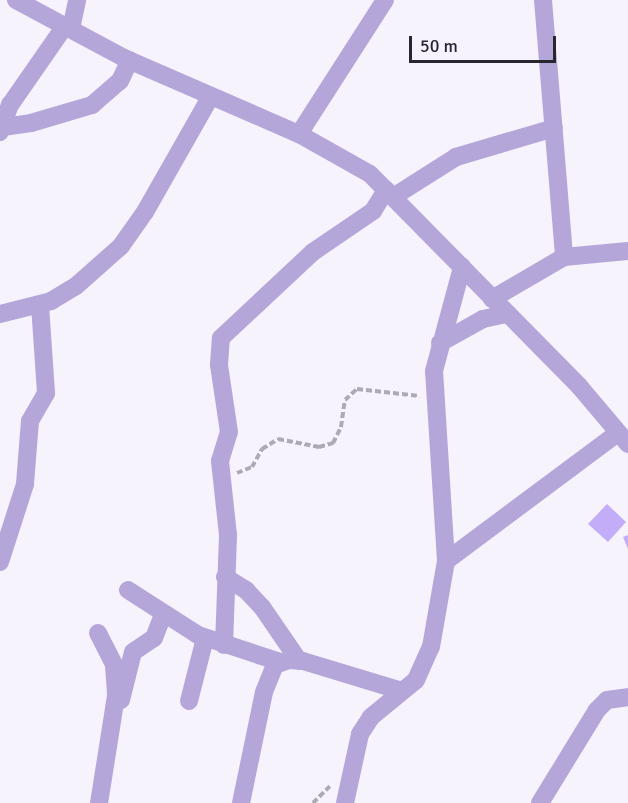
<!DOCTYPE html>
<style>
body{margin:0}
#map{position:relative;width:628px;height:803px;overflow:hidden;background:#f6f3fd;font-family:Signika,sans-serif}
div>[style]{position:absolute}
.building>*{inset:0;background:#c4adf8}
.path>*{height:4px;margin-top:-2px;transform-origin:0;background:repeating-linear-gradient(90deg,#adaab4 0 6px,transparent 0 9px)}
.street>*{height:18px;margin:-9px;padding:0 9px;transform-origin:9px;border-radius:9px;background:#b5a6da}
span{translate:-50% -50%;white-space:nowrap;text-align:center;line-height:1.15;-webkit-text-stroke:5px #f6f3fd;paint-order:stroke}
.scale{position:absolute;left:409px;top:36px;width:147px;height:27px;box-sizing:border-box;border:3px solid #28262f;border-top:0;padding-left:8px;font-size:18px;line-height:21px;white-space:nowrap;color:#28262f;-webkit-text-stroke:4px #f6f3fd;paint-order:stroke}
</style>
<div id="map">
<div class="building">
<div style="clip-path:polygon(607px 504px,626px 522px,608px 542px,588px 524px)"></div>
<div style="clip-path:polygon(628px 535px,628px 549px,623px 537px)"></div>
</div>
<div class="path">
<div style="left:237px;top:473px;width:16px;rotate:-22deg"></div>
<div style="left:252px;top:467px;width:21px;rotate:-61deg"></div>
<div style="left:262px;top:449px;width:19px;rotate:-32deg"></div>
<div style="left:278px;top:439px;width:42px;rotate:11deg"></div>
<div style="left:319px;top:447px;width:15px;rotate:-16deg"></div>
<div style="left:333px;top:443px;width:18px;rotate:-63deg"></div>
<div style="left:341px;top:427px;width:27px;rotate:-82deg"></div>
<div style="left:345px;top:400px;width:16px;rotate:-43deg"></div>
<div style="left:357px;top:389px;width:63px;rotate:6.3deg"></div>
<div style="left:313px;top:803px;width:25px;rotate:-45deg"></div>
</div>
<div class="street">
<div style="left:16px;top:0;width:123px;rotate:28.2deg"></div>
<div style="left:124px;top:58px;width:191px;rotate:23.5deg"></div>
<div style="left:299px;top:134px;width:81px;rotate:29.4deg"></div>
<div style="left:370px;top:174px;width:298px;rotate:45.4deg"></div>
<div style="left:579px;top:386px;width:76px;rotate:49.8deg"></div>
<div style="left:543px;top:0;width:258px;rotate:85.3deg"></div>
<div style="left:71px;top:29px;width:30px;rotate:-78deg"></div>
<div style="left:3px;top:127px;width:28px;rotate:-8deg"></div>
<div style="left:31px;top:123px;width:64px;rotate:-16.4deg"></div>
<div style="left:92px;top:105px;width:37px;rotate:-41deg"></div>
<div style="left:120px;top:81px;width:23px;rotate:-65deg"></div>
<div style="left:0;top:132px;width:29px;rotate:-70deg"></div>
<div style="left:10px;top:105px;width:96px;rotate:-55.2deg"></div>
<div style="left:299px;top:134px;width:159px;rotate:-57.3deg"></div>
<div style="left:393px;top:197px;width:75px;rotate:-32.4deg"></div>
<div style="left:456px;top:157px;width:102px;rotate:-16.5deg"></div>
<div style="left:492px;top:299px;width:83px;rotate:-30.3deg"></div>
<div style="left:564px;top:257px;width:64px;rotate:-5.4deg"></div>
<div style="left:0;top:314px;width:53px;rotate:-14.3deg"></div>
<div style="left:51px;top:301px;width:29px;rotate:-31deg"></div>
<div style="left:76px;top:286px;width:60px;rotate:-41.6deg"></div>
<div style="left:121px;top:246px;width:42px;rotate:-54.8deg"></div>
<div style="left:145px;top:212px;width:133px;rotate:-60.4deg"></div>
<div style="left:440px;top:343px;width:49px;rotate:-29.2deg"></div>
<div style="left:483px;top:319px;width:25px;rotate:-12deg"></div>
<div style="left:446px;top:561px;width:214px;rotate:-36.7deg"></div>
<div style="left:0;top:562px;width:82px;rotate:-72.2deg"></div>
<div style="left:25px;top:484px;width:63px;rotate:-85.5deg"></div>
<div style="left:30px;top:421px;width:32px;rotate:-60deg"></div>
<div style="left:46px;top:393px;width:88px;rotate:-93.9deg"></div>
<div style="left:225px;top:577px;width:25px;rotate:32deg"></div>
<div style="left:246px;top:590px;width:23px;rotate:47deg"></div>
<div style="left:262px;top:607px;width:65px;rotate:55.6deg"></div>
<div style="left:128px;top:590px;width:83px;rotate:32.7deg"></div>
<div style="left:198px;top:635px;width:86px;rotate:18.2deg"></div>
<div style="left:98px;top:633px;width:36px;rotate:63deg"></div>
<div style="left:114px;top:665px;width:31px;rotate:86deg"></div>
<div style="left:116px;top:696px;width:108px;rotate:99deg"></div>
<div style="left:224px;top:645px;width:110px;rotate:-87.9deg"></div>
<div style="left:228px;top:535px;width:74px;rotate:-96.2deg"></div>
<div style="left:220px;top:461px;width:30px;rotate:-73deg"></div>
<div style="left:229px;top:432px;width:68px;rotate:-98.5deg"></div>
<div style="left:219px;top:365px;width:27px;rotate:-86deg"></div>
<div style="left:221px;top:338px;width:126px;rotate:-43.1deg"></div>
<div style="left:313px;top:252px;width:73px;rotate:-34.3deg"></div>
<div style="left:373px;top:211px;width:25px;rotate:-58deg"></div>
<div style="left:121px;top:700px;width:49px;rotate:-76deg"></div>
<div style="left:133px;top:652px;width:25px;rotate:-34deg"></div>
<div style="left:154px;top:638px;width:25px;rotate:-69deg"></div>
<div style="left:189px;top:701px;width:65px;rotate:-75.7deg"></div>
<div style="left:241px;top:803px;width:113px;rotate:-78.3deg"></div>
<div style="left:264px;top:692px;width:29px;rotate:-68deg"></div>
<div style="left:275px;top:665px;width:15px;rotate:-20deg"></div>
<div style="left:289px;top:660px;width:14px;rotate:4deg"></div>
<div style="left:303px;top:661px;width:103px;rotate:16.9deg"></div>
<div style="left:345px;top:803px;width:71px;rotate:-77.7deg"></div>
<div style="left:360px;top:734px;width:20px;rotate:-57deg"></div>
<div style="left:371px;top:717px;width:58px;rotate:-39.4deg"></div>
<div style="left:416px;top:680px;width:36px;rotate:-66deg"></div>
<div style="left:431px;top:647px;width:87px;rotate:-80.1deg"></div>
<div style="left:446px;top:561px;width:190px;rotate:-93.6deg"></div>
<div style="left:434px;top:371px;width:108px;rotate:-74.9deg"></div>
<div style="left:540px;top:803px;width:109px;rotate:-58.5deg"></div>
<div style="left:597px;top:710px;width:14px;rotate:-45deg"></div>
<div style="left:607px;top:700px;width:21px;rotate:-8deg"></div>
</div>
<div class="scale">50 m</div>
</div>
